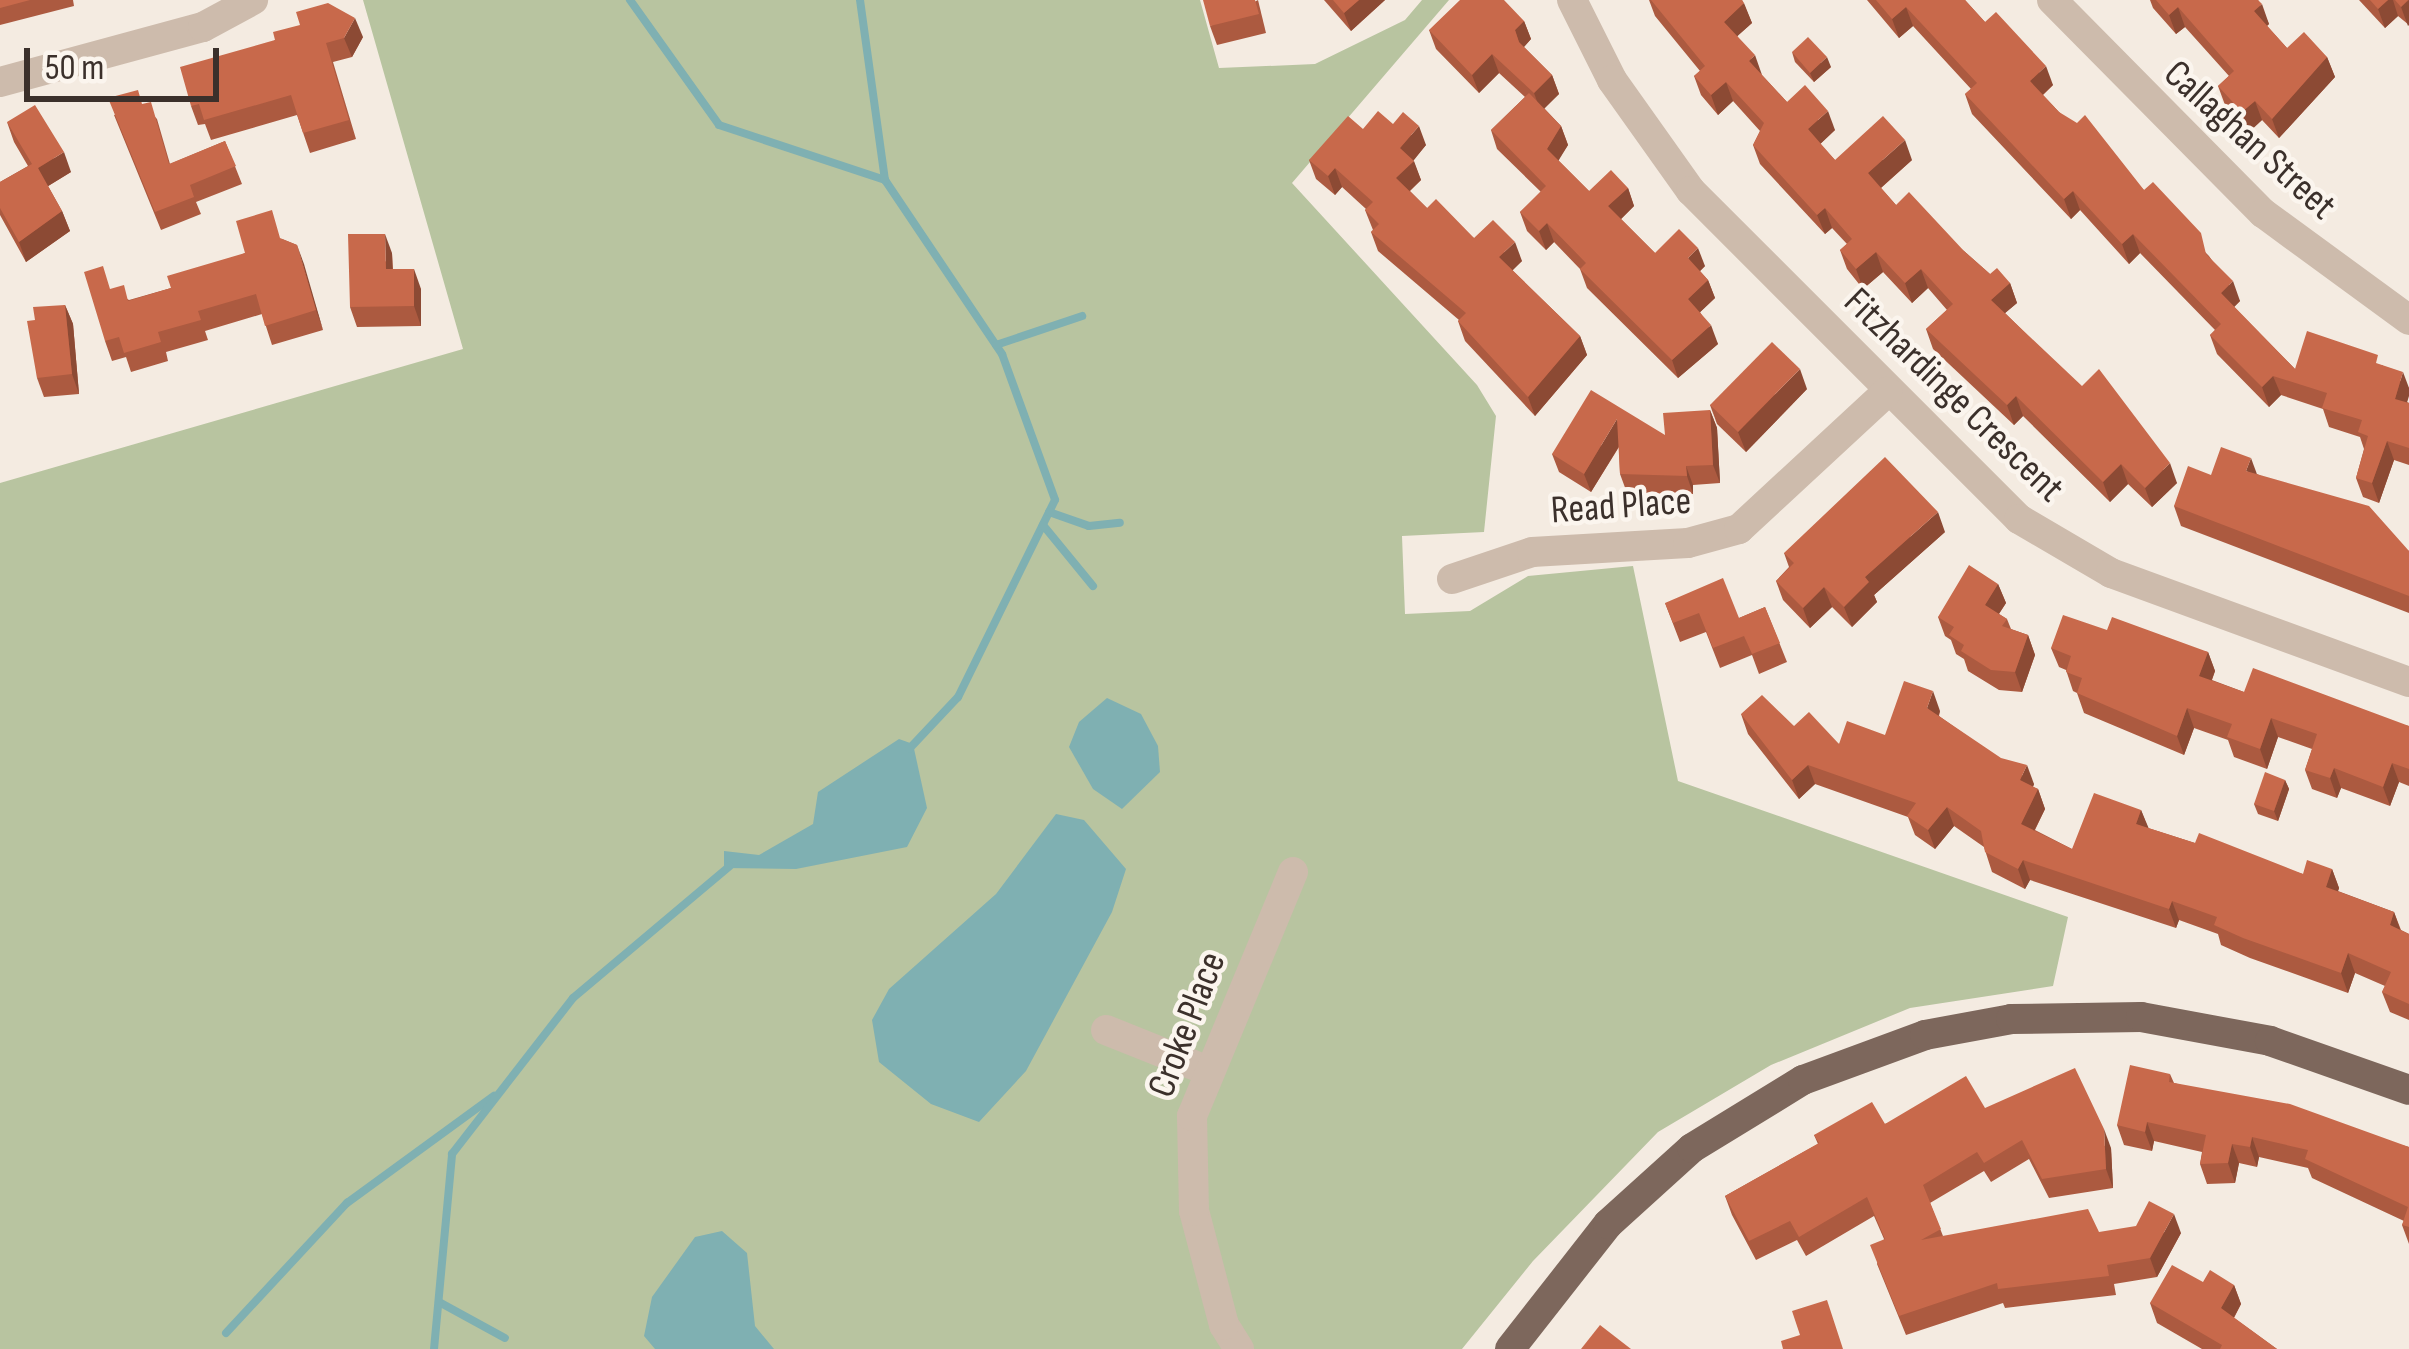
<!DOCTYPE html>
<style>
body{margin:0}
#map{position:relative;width:2409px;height:1349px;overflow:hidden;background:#f4ebe1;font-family:"Sofia Sans Condensed",sans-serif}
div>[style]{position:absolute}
.green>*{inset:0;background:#b8c4a0}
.water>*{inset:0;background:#7fb0b2}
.stream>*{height:8px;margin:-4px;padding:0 4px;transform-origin:4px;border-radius:4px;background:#7fb0b2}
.minor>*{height:30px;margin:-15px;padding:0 15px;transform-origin:15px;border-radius:15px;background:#cdbbac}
.major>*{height:30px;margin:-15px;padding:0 15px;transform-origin:15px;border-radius:15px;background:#7d675c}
.wall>*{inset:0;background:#ac5a40}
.shaded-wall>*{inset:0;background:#8c4a34}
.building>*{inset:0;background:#c8694b}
span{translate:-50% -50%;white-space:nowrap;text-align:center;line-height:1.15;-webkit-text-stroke:9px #fbf5ee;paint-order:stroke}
.street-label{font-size:39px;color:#3b302b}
.scale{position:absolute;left:24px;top:48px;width:195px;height:54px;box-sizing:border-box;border:6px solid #3b302b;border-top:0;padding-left:15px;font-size:36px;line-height:42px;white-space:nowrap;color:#3b302b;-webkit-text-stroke:9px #fbf5ee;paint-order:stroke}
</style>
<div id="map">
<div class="green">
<div style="clip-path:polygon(363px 0,1200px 0,1219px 68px,1315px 64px,1405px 20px,1422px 0,1449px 0,1292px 183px,1477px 385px,1496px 416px,1484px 532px,1402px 536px,1405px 614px,1470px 611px,1528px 576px,1633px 566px,1678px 781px,2068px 917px,2053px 986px,1910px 1008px,1771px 1065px,1658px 1132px,1533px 1261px,1462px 1349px,0 1349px,0 483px,463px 349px)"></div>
</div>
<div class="water">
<div style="clip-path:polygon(1107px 698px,1141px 714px,1158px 746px,1160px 772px,1122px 809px,1093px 789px,1069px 747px,1079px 722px)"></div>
<div style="clip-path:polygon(899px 739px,913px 744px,927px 808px,907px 847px,796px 869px,724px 868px,724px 851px,759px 855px,813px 824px,818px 792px)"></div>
<div style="clip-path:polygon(1056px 814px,1084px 820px,1126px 869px,1112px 912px,1026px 1071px,979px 1122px,931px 1104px,879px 1062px,872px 1020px,889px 989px,996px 894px)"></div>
<div style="clip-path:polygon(722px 1231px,747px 1253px,755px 1326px,774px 1349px,655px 1349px,644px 1336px,652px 1297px,695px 1237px)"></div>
</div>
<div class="stream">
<div style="left:630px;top:0;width:153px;rotate:54.5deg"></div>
<div style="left:719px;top:125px;width:175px;rotate:18.3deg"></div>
<div style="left:885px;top:180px;width:210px;rotate:56.1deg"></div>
<div style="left:1002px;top:354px;width:155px;rotate:70deg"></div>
<div style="left:1055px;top:500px;width:220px;rotate:116.2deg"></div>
<div style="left:958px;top:697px;width:71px;rotate:133.3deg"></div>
<div style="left:860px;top:0;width:182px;rotate:82.1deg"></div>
<div style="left:996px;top:345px;width:91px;rotate:-18.6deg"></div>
<div style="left:1049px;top:512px;width:42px;rotate:19.3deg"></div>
<div style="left:1089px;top:526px;width:31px;rotate:-6deg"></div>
<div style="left:1043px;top:525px;width:79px;rotate:50.7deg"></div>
<div style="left:439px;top:1302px;width:75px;rotate:28.6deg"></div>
<div style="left:226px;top:1333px;width:178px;rotate:-47.1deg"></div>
<div style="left:347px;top:1203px;width:182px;rotate:-36.1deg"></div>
<div style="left:434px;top:1349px;width:196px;rotate:-84.7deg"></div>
<div style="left:452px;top:1154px;width:197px;rotate:-52.2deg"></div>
<div style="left:573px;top:998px;width:205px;rotate:-40.1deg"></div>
</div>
<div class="minor">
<div style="left:1572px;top:0;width:89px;rotate:63.4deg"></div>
<div style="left:1612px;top:80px;width:136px;rotate:54.6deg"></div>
<div style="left:1691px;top:191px;width:464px;rotate:45deg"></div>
<div style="left:2019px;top:519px;width:107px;rotate:30.4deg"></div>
<div style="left:2111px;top:573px;width:317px;rotate:20.1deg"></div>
<div style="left:2052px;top:0;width:300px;rotate:45.3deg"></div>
<div style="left:2263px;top:213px;width:181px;rotate:36.2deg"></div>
<div style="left:0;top:82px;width:210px;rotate:-15.2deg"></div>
<div style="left:203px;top:27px;width:57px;rotate:-28.4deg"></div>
<div style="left:1452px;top:579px;width:84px;rotate:-18.6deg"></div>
<div style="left:1532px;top:552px;width:156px;rotate:-3.3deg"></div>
<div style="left:1688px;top:543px;width:53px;rotate:-15.4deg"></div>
<div style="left:1739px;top:529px;width:202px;rotate:-42.8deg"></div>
<div style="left:1106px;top:1030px;width:108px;rotate:21.8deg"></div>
<div style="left:1239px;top:1349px;width:28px;rotate:-122deg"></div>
<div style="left:1224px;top:1325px;width:118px;rotate:-104.7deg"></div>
<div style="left:1194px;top:1211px;width:95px;rotate:-91.2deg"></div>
<div style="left:1192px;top:1116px;width:264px;rotate:-67.5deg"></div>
</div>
<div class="major">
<div style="left:1510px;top:1349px;width:159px;rotate:-51.9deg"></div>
<div style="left:1608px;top:1224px;width:113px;rotate:-42.1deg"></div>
<div style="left:1692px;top:1148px;width:130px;rotate:-31.5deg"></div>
<div style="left:1803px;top:1080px;width:130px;rotate:-20.2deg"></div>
<div style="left:1925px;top:1035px;width:87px;rotate:-10.5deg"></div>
<div style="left:2011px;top:1019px;width:130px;rotate:-0.9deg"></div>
<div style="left:2141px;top:1017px;width:131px;rotate:10.5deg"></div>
<div style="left:2270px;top:1041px;width:147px;rotate:19.4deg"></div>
</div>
<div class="wall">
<div style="clip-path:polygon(0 0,73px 0,74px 6px,0 25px)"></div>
<div style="clip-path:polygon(1258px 0,1266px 33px,1217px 45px,1210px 26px)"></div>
<div style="clip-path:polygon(1324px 0,1385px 0,1351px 31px)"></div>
<div style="clip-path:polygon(1649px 0,1742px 0,1752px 23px,1737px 36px,1762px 75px,1787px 102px,1835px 130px,1820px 144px,1835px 160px,1912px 160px,1881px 188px,1896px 205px,1964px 251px,1990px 274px,2010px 283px,2017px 303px,2005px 313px,2177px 483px,2152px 507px,2128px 484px,2110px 502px,2023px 416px,2014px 425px,1933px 349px,1926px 329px,1947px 310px,1928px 288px,1912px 303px,1883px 272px,1863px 289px,1847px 269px,1840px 250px,1847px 244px,1832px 228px,1825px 234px,1760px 164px,1753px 145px,1760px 131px,1733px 101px,1718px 115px,1701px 95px,1694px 76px,1700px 71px,1655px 16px)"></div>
<div style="clip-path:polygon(1867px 0,1965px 0,1985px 22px,2053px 85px,2043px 95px,2059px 112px,2144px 190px,2209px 256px,2240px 301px,2234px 307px,2295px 369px,2382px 365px,2409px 388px,2407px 402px,2409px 403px,2409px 465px,2394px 460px,2379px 503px,2363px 497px,2356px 478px,2364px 449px,2360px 437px,2329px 427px,2323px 409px,2281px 395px,2269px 407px,2217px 354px,2210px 335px,2215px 330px,2140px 253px,2129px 264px,2080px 210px,2071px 219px,1972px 114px,1965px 94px,1971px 89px,1913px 26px,1899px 38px)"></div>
<div style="clip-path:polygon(2150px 0,2258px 0,2269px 24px,2267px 26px,2287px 48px,2327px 57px,2335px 77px,2279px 138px,2262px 120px,2249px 132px,2225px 105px,2218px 86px,2229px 76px,2185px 27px,2176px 34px,2153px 8px)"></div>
<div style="clip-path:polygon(2359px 0,2409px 0,2409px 25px,2398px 16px,2385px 28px)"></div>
<div style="clip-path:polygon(1524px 21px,1531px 39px,1524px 47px,1552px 75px,1559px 94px,1544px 108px,1561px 126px,1568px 145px,1558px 160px,1589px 191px,1628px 188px,1634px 206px,1621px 219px,1655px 253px,1705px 266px,1700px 271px,1708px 280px,1715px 298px,1700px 312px,1718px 344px,1678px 378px,1587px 288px,1580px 269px,1554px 242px,1546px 250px,1527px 231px,1520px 212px,1541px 192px,1497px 149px,1491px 130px,1525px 97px,1499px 73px,1479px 93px,1436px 49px,1429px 30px)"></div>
<div style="clip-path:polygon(363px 37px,352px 57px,333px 62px,356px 139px,310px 153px,297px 115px,211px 140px,205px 124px,198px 125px,191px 106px,275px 40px)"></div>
<div style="clip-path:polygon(1792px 52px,1831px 67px,1814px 82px,1795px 62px)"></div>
<div style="clip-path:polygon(143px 104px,157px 119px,170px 164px,225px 141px,242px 184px,196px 202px,201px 214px,161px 230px,114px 115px)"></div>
<div style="clip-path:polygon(7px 122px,71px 172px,48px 186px,62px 211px,70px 231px,26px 262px,0 215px,0 182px,28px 166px,14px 142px)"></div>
<div style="clip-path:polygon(1393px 124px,1426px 145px,1413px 160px,1421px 180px,1410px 191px,1427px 208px,1474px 238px,1522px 261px,1512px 270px,1580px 336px,1587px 355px,1535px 416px,1465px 341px,1458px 321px,1459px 320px,1378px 251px,1371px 232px,1373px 230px,1365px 210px,1366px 209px,1342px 187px,1335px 195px,1316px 179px,1309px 160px,1363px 129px)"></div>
<div style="clip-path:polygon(282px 239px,297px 245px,323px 330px,272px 345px,262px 314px,205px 331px,208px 340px,166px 352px,168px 361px,131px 372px,126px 357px,112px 361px,105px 341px,111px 289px,129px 300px,171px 288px,245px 253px)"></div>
<div style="clip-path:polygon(392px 253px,393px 269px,421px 289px,421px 326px,357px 327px,350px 307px)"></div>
<div style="clip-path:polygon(65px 305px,73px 324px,79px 394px,44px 397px,37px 378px,35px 320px)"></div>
<div style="clip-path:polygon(1807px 389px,1746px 452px,1717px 424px,1710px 405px)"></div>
<div style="clip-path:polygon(1710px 410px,1717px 428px,1720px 483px,1693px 485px,1693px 494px,1627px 493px,1620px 474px,1619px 447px,1591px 492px,1559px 472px,1552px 454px,1665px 435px)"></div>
<div style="clip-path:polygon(2257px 474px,2409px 551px,2409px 613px,2181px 526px,2174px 506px,2211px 475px)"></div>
<div style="clip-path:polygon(1945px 532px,1874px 595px,1877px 602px,1852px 627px,1832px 607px,1810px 628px,1783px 600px,1776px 581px,1789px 567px,1784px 553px)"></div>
<div style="clip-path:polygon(1998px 584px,2006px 603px,1999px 614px,2007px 619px,2011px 629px,2028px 635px,2035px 655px,2022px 692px,1999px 690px,1968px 671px,1964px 659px,1956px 654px,1951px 640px,1945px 636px,1938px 617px)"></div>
<div style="clip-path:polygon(1665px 603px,1739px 618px,1765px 607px,1787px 662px,1759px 674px,1752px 655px,1720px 668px,1706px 632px,1680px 642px)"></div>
<div style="clip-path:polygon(2107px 630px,2208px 652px,2215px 671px,2212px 680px,2244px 692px,2409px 726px,2409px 786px,2399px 782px,2390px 806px,2341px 788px,2337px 798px,2312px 789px,2305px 770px,2312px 749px,2278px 737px,2267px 769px,2234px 757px,2228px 740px,2194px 728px,2184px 755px,2084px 713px,2077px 693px,2073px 691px,2066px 670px,2059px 667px,2051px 648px)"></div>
<div style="clip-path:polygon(1940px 711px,1939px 716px,2034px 784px,2033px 787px,2038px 789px,2045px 809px,2035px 830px,2072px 849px,2141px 810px,2148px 828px,2195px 843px,2303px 874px,2332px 869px,2339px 888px,2338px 891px,2394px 912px,2401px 930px,2409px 934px,2409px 1020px,2390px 1012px,2382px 992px,2385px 986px,2355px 973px,2348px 993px,2250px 958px,2221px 945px,2218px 934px,2179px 920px,2176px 928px,2030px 880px,2025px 889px,1992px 872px,1984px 847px,1954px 826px,1935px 849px,1915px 835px,1908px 817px,1815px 784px,1799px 799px,1748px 734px,1741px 714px,1794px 726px,1839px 744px,1885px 735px)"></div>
<div style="clip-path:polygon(2285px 780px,2289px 789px,2278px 821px,2258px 814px,2254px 804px)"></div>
<div style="clip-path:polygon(2170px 1074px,2174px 1083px,2409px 1147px,2409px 1244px,2402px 1225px,2404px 1221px,2312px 1178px,2308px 1168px,2259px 1157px,2257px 1167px,2239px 1163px,2235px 1183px,2207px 1184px,2200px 1164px,2202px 1152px,2154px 1141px,2152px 1151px,2124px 1145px,2117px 1125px)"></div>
<div style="clip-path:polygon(1985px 1108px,2111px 1148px,2113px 1188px,2049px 1198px,2029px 1159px,1991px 1182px,1984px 1171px,1930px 1203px,1943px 1236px,2099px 1232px,2181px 1233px,2157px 1277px,2114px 1284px,2116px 1295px,2005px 1308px,2003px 1303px,1906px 1335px,1877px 1264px,1884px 1239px,1874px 1216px,1806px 1256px,1797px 1240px,1756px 1260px,1732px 1215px,1725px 1196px,1818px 1144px,1814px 1135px)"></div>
<div style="clip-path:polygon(2203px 1282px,2234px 1285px,2241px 1304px,2234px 1318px,2277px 1349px,2202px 1349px,2157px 1323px,2150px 1303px)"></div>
</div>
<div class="shaded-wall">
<div style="clip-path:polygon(1359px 0,1385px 0,1351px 31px,1344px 13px)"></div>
<div style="clip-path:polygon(2388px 0,2393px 0,2398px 16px,2385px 28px,2378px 9px)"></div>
<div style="clip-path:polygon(2409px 0,2409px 25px,2408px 26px,2401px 7px)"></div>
<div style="clip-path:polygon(1744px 3px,1752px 23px,1732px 41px,1724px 22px)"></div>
<div style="clip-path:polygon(2262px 4px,2269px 24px,2261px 31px,2254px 11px)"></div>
<div style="clip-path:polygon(1906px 7px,1913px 26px,1899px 38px,1892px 19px)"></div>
<div style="clip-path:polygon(2178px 7px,2185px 27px,2176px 34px,2169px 15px)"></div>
<div style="clip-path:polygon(355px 18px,363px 37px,352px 57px,344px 38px)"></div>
<div style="clip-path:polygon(1524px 21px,1531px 39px,1522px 49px,1525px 61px,1515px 30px)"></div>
<div style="clip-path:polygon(1492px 54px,1499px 73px,1479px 93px,1472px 75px)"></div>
<div style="clip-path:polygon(1755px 55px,1762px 75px,1749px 61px)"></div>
<div style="clip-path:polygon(1827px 57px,1831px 67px,1814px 82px,1810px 73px)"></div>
<div style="clip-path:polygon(2327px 57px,2335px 77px,2279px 138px,2272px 119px)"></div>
<div style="clip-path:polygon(2046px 66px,2053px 85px,2037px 100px,2030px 81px)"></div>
<div style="clip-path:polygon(1552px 75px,1559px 94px,1541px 112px,1534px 93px)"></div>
<div style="clip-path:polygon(1726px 82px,1733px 101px,1718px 115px,1711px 95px)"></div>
<div style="clip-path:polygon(2255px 101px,2262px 120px,2249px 132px,2242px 112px)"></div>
<div style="clip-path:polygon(1828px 111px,1835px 130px,1815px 149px,1808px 129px)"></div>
<div style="clip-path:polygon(1419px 126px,1426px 145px,1410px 165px,1414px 161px,1421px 180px,1403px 197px,1396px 178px,1400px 148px)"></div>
<div style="clip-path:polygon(1561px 126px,1568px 145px,1554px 168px,1547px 149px)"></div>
<div style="clip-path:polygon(1905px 140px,1912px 160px,1875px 193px,1868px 173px)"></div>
<div style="clip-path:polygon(64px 152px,71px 172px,45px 188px,38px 168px)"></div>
<div style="clip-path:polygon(1335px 168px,1342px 187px,1335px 195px,1328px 176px)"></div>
<div style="clip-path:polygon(1628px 188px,1634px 206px,1615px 225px,1608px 206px)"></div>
<div style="clip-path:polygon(2073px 191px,2080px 210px,2071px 219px,2064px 199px)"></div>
<div style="clip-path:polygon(1825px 208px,1832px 228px,1825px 234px,1817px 215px)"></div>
<div style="clip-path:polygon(62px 211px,70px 231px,26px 262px,19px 242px)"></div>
<div style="clip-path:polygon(1547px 223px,1554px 242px,1546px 250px,1539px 231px)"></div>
<div style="clip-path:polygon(385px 234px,392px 253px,393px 289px,386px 269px)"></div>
<div style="clip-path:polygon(2133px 234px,2140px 253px,2129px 264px,2122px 244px)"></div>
<div style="clip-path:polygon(1515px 242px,1522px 261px,1506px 277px,1499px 257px)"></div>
<div style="clip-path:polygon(297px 245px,304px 264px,323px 330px,316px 310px)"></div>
<div style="clip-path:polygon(1698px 248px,1705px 266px,1695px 276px,1688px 258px)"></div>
<div style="clip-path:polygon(1876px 252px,1883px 272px,1863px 289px,1856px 269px)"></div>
<div style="clip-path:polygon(414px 269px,421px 289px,421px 326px,414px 306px)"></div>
<div style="clip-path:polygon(1921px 269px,1928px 288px,1912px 303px,1905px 283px)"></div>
<div style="clip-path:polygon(1708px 280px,1715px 298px,1695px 317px,1688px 299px)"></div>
<div style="clip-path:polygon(2233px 281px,2240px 301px,2228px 313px,2221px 293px)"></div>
<div style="clip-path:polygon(2010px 283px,2017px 303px,1998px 319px,1991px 300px)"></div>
<div style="clip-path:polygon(65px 305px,73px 324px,79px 394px,72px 374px)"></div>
<div style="clip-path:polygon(1711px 325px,1718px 344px,1678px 378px,1672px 360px)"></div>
<div style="clip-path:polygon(1580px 336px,1587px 355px,1535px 416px,1528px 397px)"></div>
<div style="clip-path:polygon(1800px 369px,1807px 389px,1746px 452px,1738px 432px)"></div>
<div style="clip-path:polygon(2403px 372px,2409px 388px,2409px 396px,2402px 418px,2395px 399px)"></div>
<div style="clip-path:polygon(2273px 376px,2281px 395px,2269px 407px,2262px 387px)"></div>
<div style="clip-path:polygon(2016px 396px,2023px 416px,2014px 425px,2007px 405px)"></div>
<div style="clip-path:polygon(1710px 410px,1717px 428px,1720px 483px,1713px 465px)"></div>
<div style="clip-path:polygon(1617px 419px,1624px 438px,1591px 492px,1584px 474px)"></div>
<div style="clip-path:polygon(2387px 441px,2394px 460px,2379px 503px,2372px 483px)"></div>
<div style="clip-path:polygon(2251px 458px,2258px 477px,2246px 471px)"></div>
<div style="clip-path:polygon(2170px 463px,2177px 483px,2152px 507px,2145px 488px)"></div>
<div style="clip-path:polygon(2121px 464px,2128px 484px,2110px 502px,2103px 482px)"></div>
<div style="clip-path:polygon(1686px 466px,1693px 485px,1693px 494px,1687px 476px)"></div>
<div style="clip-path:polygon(1938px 512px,1945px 532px,1874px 595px,1877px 602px,1852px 627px,1844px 607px,1865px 577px)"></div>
<div style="clip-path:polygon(1998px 584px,2006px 603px,1992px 624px,1985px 605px)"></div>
<div style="clip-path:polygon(1824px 587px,1832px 607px,1810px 628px,1803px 608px)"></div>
<div style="clip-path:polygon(2028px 635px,2035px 655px,2022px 692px,2015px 672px)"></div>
<div style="clip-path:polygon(2208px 652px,2215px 671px,2206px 695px,2199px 676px)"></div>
<div style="clip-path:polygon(1933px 691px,1940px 711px,1934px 728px,1927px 708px)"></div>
<div style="clip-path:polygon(2187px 708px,2194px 728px,2184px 755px,2177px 736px)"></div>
<div style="clip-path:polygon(2271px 718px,2278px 737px,2267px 769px,2260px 749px)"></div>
<div style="clip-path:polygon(2392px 763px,2399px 782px,2390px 806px,2383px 787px)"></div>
<div style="clip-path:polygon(1808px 765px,1815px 784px,1799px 799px,1792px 780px)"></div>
<div style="clip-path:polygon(2027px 765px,2034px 784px,2027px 800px,2020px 780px)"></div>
<div style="clip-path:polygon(2334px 768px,2341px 788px,2337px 798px,2330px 778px)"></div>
<div style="clip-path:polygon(2285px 780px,2289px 789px,2278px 821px,2274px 811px)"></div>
<div style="clip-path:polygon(2038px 789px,2045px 809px,2028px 843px,2021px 824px)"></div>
<div style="clip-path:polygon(1947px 807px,1954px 826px,1935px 849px,1928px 830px)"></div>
<div style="clip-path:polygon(2141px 810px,2149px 829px,2136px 824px)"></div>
<div style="clip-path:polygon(2023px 860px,2030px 880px,2025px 889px,2018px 869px)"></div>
<div style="clip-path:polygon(2332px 869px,2339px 888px,2333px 906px,2326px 887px)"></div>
<div style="clip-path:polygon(2172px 901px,2179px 920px,2176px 928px,2169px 909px)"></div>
<div style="clip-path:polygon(2394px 912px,2401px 932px,2390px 925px)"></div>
<div style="clip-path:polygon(2348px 953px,2355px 973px,2348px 993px,2341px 973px)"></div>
<div style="clip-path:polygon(2147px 1122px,2154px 1141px,2152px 1151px,2145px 1132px)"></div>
<div style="clip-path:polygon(2104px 1129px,2111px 1148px,2113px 1188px,2106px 1169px)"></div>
<div style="clip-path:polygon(2252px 1137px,2259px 1157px,2257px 1167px,2250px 1147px)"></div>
<div style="clip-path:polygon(2232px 1144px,2239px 1163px,2235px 1183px,2228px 1163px)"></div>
<div style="clip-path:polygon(2174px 1214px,2181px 1233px,2157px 1277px,2150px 1258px)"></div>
<div style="clip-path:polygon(2234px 1285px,2241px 1304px,2228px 1328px,2221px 1308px)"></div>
</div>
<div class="building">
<div style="clip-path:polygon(0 0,30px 0,0 8px)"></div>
<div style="clip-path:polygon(1203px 0,1255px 0,1259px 14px,1210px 26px)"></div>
<div style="clip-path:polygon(1333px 0,1359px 0,1344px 13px)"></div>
<div style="clip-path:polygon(1460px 0,1504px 0,1524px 21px,1515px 30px,1519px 42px,1552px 75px,1534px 93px,1492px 54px,1472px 75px,1429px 30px)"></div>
<div style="clip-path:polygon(1651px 0,1742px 0,1744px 3px,1724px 22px,1755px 55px,1749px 61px,1787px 102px,1805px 85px,1828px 111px,1808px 129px,1835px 160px,1883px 116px,1905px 140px,1868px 173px,1896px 205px,1909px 192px,1964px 251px,1990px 274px,1997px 268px,2010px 283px,1991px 300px,2082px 386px,2099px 369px,2170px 463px,2145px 488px,2121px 464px,2103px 482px,2016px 396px,2007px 405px,1926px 329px,1953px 304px,1921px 269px,1905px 283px,1876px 252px,1856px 269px,1840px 250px,1852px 239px,1825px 208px,1817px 215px,1753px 145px,1764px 123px,1726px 82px,1711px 95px,1694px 76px,1705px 66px)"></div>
<div style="clip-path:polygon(1876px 0,1965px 0,1985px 22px,1996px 12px,2046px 66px,2030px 81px,2059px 112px,2077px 123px,2085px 115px,2144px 190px,2153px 182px,2201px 233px,2206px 254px,2233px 281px,2221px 293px,2295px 369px,2307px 331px,2378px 355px,2376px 363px,2403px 372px,2395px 399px,2409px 403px,2409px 448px,2387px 441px,2372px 483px,2356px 478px,2368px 436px,2358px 432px,2362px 420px,2322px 408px,2327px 393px,2273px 376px,2262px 387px,2210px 335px,2221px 324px,2133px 234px,2122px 244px,2073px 191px,2064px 199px,1965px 94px,1977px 83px,1906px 7px,1892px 19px)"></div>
<div style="clip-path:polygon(2156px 0,2258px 0,2262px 4px,2254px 11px,2287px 48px,2304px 32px,2327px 57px,2272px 119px,2255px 101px,2242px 112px,2218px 86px,2234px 71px,2178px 7px,2169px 15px)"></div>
<div style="clip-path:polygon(2370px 0,2388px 0,2378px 9px)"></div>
<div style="clip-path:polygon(2395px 0,2408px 0,2401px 7px)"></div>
<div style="clip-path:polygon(328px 3px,355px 18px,344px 38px,326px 43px,349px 120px,303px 133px,291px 95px,204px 120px,199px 104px,191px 106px,180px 67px,275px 40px,273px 32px,300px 25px,296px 12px)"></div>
<div style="clip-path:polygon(1808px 37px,1827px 57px,1810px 73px,1792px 52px)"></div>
<div style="clip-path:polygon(138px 90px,142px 104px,151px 102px,169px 164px,225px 141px,236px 166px,190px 185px,194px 197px,155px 212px,108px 98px)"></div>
<div style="clip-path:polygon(1529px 93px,1561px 126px,1547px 149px,1589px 191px,1611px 170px,1628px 188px,1608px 206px,1655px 253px,1679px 229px,1698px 248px,1688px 258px,1708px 280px,1688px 299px,1711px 325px,1672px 360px,1580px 269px,1586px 263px,1547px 223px,1539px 231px,1520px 212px,1546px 186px,1491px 130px)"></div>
<div style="clip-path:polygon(35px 105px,64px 152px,38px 168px,62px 211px,19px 242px,0 208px,0 182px,32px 164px,7px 122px)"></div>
<div style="clip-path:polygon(1378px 111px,1393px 124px,1403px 112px,1419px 126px,1400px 148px,1414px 161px,1396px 178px,1427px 208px,1436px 199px,1474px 238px,1493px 220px,1515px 242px,1499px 257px,1580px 336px,1528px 397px,1458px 321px,1466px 313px,1371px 232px,1379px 224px,1365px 210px,1373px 202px,1335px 168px,1328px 176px,1309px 160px,1348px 116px,1363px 129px)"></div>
<div style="clip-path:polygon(272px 210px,280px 238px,297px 245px,316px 310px,265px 326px,256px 294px,198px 311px,201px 320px,158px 332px,161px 342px,124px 353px,119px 337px,105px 341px,84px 272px,103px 266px,110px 289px,124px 285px,128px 301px,171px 288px,167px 276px,245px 253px,236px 221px)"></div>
<div style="clip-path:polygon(348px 234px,385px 234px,386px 269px,414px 269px,414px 306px,350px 307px)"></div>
<div style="clip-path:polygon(65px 305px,72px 374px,37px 378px,27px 321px,35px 320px,33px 307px)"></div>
<div style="clip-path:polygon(1772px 342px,1800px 369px,1738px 432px,1710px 405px)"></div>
<div style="clip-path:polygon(1591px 390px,1665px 435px,1663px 413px,1710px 410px,1713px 465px,1686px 466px,1687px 476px,1620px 474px,1617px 419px,1584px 474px,1552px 454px)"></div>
<div style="clip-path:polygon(2221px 447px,2251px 458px,2246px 471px,2369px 506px,2409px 551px,2409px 596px,2174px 506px,2188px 466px,2211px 475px)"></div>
<div style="clip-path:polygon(1885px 457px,1938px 512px,1865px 577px,1869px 582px,1844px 607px,1824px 587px,1803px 608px,1776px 581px,1794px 563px,1784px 553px)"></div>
<div style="clip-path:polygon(1969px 565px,1998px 584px,1985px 605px,2007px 619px,2002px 626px,2028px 635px,2015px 672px,1991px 670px,1961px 651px,1964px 645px,1949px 635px,1954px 627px,1938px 617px)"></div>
<div style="clip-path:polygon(1723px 578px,1739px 618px,1765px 607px,1780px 643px,1752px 654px,1744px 636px,1713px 648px,1699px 613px,1673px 623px,1665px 603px)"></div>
<div style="clip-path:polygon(2063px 615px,2107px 630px,2112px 617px,2208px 652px,2199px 676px,2244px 692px,2253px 668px,2409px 726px,2409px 769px,2392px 763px,2383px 787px,2334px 768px,2330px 778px,2305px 770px,2317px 734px,2271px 718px,2260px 749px,2227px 737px,2232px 724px,2187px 708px,2177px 736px,2077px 693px,2082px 678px,2066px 672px,2071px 656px,2051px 648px)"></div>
<div style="clip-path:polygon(1904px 681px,1933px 691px,1927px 708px,2001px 758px,2027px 765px,2020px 780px,2038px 789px,2021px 824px,2072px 849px,2094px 793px,2141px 810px,2136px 824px,2195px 843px,2199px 833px,2303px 874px,2307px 860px,2332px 869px,2326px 887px,2394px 912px,2390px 925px,2409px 934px,2409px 1004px,2382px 992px,2391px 972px,2348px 953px,2341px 973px,2243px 938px,2214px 925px,2217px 917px,2172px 901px,2169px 909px,2023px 860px,2018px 869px,1985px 852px,1981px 831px,1947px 807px,1928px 830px,1907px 816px,1916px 803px,1808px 765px,1792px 780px,1741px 714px,1762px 695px,1794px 726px,1809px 712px,1839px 744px,1847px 721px,1885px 735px)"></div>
<div style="clip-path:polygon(2265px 772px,2285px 780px,2274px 811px,2254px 804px)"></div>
<div style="clip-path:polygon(2130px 1065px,2170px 1074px,2169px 1082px,2290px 1104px,2409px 1147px,2409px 1227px,2402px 1225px,2408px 1207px,2305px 1159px,2308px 1150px,2252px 1137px,2250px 1147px,2232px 1144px,2228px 1163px,2200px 1164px,2206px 1135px,2147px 1122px,2145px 1132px,2117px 1125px)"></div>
<div style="clip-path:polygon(2075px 1068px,2104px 1129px,2106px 1169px,2042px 1179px,2022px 1140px,1984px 1163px,1977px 1152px,1923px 1185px,1941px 1229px,1921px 1240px,2088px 1209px,2099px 1232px,2136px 1226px,2149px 1201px,2174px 1214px,2150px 1258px,2107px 1265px,2109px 1276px,1998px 1289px,1997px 1283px,1899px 1316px,1870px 1245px,1885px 1239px,1867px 1197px,1799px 1237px,1790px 1221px,1749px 1241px,1725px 1196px,1819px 1143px,1814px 1135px,1872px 1102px,1885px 1124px,1966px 1076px,1985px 1108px)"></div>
<div style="clip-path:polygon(2172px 1265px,2203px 1282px,2210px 1270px,2234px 1285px,2221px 1308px,2277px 1349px,2220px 1349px,2222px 1345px,2150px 1303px)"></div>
<div style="clip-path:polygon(1827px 1300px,1843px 1349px,1783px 1349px,1781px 1341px,1800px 1335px,1792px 1311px)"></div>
<div style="clip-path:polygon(1600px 1325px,1631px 1349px,1581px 1349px)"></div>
</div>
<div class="street-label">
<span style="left:2249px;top:141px;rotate:42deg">Callaghan Street</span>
<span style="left:1953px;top:396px;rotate:44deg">Fitzhardinge Crescent</span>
<span style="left:1621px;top:507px;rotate:-4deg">Read Place</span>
<span style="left:1188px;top:1025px;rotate:-69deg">Croke Place</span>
</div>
<div class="scale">50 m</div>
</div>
